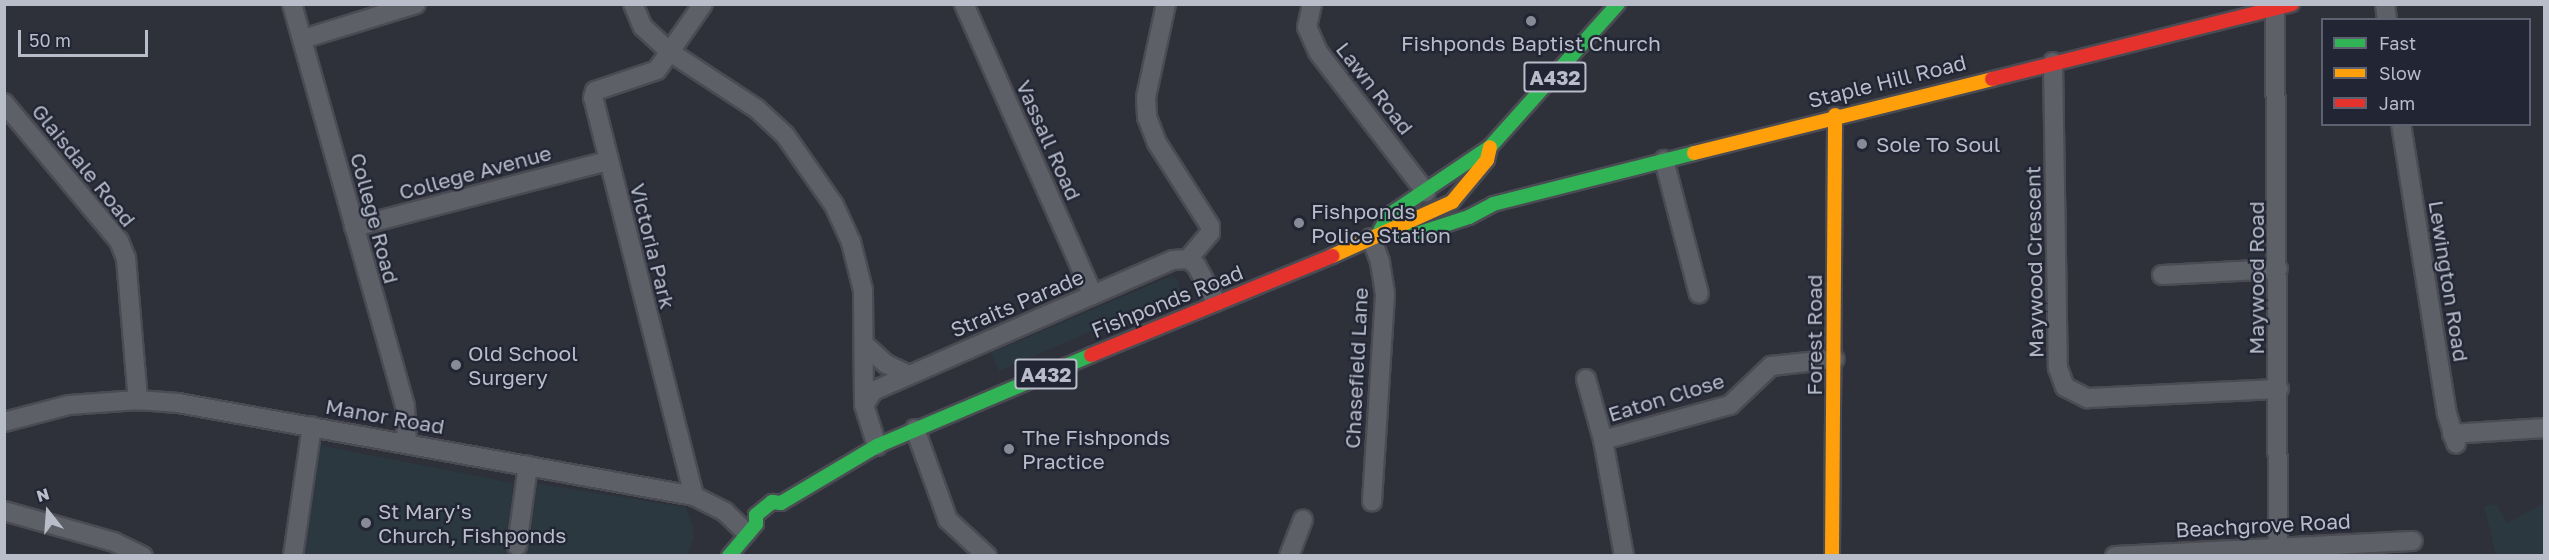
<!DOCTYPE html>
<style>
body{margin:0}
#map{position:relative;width:2549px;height:560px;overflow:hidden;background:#2e303a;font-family:"Golos Text",sans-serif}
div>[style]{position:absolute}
.green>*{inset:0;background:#2b383f}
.roads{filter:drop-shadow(2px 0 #4a4b53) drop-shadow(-2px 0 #4a4b53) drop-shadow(0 2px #4a4b53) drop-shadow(0 -2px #4a4b53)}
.street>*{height:18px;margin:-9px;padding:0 9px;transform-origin:9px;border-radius:9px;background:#5e6068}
.fast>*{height:14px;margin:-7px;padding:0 7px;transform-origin:7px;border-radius:7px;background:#30b455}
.slow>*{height:14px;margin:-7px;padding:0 7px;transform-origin:7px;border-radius:7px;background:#ff9f0a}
.jam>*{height:14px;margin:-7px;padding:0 7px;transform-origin:7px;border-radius:7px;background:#e5322d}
.dots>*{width:16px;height:16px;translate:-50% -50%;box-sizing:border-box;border:3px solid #212534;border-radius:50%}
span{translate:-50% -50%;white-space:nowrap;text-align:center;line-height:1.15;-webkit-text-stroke:4.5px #212534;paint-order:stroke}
.shield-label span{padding:2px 4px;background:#212534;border:2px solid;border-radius:4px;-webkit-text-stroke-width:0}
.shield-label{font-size:20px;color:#b9bcc9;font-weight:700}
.poi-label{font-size:21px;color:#b9bcc9}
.left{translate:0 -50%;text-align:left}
.street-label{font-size:21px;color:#b9bcc9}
.frame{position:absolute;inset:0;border:6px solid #b9bcc9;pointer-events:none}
.legend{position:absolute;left:2321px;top:18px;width:210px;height:108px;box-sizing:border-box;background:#212534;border:2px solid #5e6170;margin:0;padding:8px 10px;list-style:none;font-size:18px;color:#b9bcc9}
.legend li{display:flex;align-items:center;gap:12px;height:30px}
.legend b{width:30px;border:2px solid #5e6170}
.north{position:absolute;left:18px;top:482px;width:60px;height:60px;-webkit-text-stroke:4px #212534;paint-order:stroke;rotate:343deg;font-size:16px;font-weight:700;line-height:24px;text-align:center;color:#b9bcc9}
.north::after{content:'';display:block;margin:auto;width:21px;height:27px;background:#b9bcc9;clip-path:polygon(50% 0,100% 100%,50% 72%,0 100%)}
.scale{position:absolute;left:18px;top:30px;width:130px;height:27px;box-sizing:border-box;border:3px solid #b9bcc9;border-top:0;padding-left:8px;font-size:18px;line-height:21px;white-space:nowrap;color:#b9bcc9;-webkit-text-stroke:4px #212534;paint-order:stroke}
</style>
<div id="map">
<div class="green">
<div style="clip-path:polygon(1171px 276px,1178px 279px,1180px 293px,999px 371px,991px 353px)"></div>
<div style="clip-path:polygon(313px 444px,513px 483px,509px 555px,301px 556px)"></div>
<div style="clip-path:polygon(532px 483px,685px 507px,693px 525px,693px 540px,687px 555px,513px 556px,523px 552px)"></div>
<div style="clip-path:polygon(2544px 503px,2544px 554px,2496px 555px,2484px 506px,2497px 504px,2507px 523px)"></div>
</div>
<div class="roads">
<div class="street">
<div style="left:292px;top:4px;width:418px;rotate:74.3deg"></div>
<div style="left:405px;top:406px;width:37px;rotate:87deg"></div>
<div style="left:633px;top:4px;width:25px;rotate:67deg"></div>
<div style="left:643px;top:27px;width:37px;rotate:43deg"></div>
<div style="left:670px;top:52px;width:104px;rotate:33.2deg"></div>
<div style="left:757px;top:109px;width:38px;rotate:43deg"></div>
<div style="left:785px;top:135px;width:85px;rotate:55deg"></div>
<div style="left:834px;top:205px;width:41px;rotate:65.3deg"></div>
<div style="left:851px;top:242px;width:49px;rotate:76deg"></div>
<div style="left:863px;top:290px;width:115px;rotate:89.5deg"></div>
<div style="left:964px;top:4px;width:318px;rotate:66.1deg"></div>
<div style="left:1166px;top:4px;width:95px;rotate:102.1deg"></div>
<div style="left:1146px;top:97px;width:20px;rotate:87deg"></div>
<div style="left:1147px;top:117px;width:28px;rotate:69deg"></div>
<div style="left:1157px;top:143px;width:98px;rotate:57.4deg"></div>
<div style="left:1210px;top:226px;width:7px;rotate:90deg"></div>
<div style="left:1210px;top:233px;width:34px;rotate:130deg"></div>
<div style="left:1312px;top:4px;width:24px;rotate:102deg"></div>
<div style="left:1307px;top:27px;width:27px;rotate:66deg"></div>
<div style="left:1318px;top:52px;width:177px;rotate:52.4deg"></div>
<div style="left:2275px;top:4px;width:543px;rotate:89.68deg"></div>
<div style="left:2385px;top:4px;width:16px;rotate:83deg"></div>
<div style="left:303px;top:39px;width:118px;rotate:-17.2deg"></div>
<div style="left:2053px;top:62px;width:306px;rotate:89.1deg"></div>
<div style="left:2058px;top:368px;width:20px;rotate:70deg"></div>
<div style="left:2065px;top:387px;width:25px;rotate:27deg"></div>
<div style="left:2087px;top:398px;width:192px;rotate:-2.7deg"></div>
<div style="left:4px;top:103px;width:180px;rotate:50.2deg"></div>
<div style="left:119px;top:241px;width:18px;rotate:68deg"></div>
<div style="left:126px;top:258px;width:143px;rotate:85.2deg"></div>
<div style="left:2401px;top:124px;width:294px;rotate:81deg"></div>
<div style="left:2447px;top:414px;width:31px;rotate:73deg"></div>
<div style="left:1664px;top:160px;width:138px;rotate:75.4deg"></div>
<div style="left:354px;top:227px;width:262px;rotate:-14.6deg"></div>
<div style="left:1371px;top:238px;width:26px;rotate:69deg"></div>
<div style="left:1380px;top:262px;width:33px;rotate:81deg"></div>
<div style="left:1385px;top:295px;width:207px;rotate:93.6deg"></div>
<div style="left:2162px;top:275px;width:116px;rotate:-3deg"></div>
<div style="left:866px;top:346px;width:27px;rotate:42deg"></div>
<div style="left:886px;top:364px;width:25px;rotate:26deg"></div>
<div style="left:1586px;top:379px;width:63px;rotate:74.4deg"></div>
<div style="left:1603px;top:440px;width:118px;rotate:79.7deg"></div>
<div style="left:4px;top:422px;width:67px;rotate:-14.7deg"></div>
<div style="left:69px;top:405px;width:69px;rotate:-4.1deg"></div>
<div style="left:138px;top:400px;width:40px;rotate:4.3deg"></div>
<div style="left:178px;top:403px;width:524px;rotate:10.22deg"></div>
<div style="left:694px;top:496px;width:35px;rotate:27deg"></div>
<div style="left:725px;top:512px;width:30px;rotate:44deg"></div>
<div style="left:915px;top:429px;width:97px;rotate:70.1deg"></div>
<div style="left:948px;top:520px;width:53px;rotate:42.7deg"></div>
<div style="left:2452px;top:434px;width:92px;rotate:-3.7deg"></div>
<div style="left:1603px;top:440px;width:132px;rotate:-15.4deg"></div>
<div style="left:1730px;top:405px;width:57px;rotate:-43.6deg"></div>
<div style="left:1771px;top:366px;width:64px;rotate:-6.2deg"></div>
<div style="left:877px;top:446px;width:43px;rotate:-107.6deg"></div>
<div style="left:864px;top:405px;width:17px;rotate:-57deg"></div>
<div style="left:873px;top:391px;width:327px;rotate:-23.6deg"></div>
<div style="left:1173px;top:260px;width:15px;rotate:-4deg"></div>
<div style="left:1188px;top:259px;width:10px;rotate:37deg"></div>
<div style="left:1196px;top:265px;width:42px;rotate:61.6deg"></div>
<div style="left:694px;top:496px;width:411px;rotate:-104.2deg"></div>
<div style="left:593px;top:98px;width:7px;rotate:-74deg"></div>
<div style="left:595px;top:91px;width:65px;rotate:-18.7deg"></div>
<div style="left:657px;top:70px;width:80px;rotate:-55.1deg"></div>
<div style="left:4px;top:511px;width:114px;rotate:15.7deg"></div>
<div style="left:114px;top:542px;width:32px;rotate:26deg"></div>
<div style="left:517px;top:546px;width:81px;rotate:-82.2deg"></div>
<div style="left:293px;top:556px;width:131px;rotate:-81.7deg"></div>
<div style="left:1289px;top:556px;width:39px;rotate:-69deg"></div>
<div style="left:2115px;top:556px;width:298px;rotate:-2.9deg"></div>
</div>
<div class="fast">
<div style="left:1380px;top:231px;width:18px;rotate:-61deg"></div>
<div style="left:1389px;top:215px;width:122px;rotate:-34deg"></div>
<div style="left:1490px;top:147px;width:192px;rotate:-48.2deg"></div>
<div style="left:1388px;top:232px;width:29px;rotate:4deg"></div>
<div style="left:1417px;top:234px;width:55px;rotate:-18.1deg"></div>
<div style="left:1469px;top:217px;width:27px;rotate:-28deg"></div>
<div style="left:1493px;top:204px;width:207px;rotate:-14.2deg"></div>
<div style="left:729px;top:556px;width:42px;rotate:-49.8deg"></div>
<div style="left:756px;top:524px;width:9px;rotate:-90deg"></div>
<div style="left:756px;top:515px;width:21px;rotate:-39deg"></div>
<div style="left:772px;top:502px;width:9px;rotate:6deg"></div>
<div style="left:781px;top:503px;width:112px;rotate:-30.7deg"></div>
<div style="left:877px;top:446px;width:233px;rotate:-23deg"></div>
</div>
<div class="slow">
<div style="left:1694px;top:153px;width:307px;rotate:-13.9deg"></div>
<div style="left:1332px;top:256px;width:132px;rotate:-24.2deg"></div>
<div style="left:1452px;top:202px;width:55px;rotate:-50.2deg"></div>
<div style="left:1487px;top:160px;width:13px;rotate:-77deg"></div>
<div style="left:1832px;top:556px;width:441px;rotate:-89.6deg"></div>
</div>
<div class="jam">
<div style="left:1992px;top:79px;width:309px;rotate:-14deg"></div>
<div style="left:1091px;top:355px;width:261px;rotate:-22.3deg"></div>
</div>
</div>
<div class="dots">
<div style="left:1531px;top:21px;background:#888b97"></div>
<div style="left:1862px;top:144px;background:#888b97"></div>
<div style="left:1299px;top:223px;background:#888b97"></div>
<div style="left:456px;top:365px;background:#888b97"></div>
<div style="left:1009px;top:449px;background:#888b97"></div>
<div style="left:366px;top:523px;background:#888b97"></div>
</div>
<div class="shield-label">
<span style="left:1555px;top:77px">A432</span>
<span style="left:1046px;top:374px">A432</span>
</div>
<div class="poi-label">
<span style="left:1531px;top:43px">Fishponds Baptist Church</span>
<span class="left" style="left:1876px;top:144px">Sole To Soul</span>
<span class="left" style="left:1311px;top:223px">Fishponds<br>Police Station</span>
<span class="left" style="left:468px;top:365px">Old School<br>Surgery</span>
<span class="left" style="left:1022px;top:449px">The Fishponds<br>Practice</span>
<span class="left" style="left:378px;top:523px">St Mary's<br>Church, Fishponds</span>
</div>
<div class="street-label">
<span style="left:1887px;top:81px;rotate:-14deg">Staple Hill Road</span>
<span style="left:1375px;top:88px;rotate:52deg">Lawn Road</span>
<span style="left:1049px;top:140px;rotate:66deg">Vassall Road</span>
<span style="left:84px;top:165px;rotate:51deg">Glaisdale Road</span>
<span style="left:475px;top:172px;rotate:-15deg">College Avenue</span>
<span style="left:375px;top:218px;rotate:75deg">College Road</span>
<span style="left:653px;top:246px;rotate:76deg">Victoria Park</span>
<span style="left:2034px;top:262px;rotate:-91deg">Maywood Crescent</span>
<span style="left:2256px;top:278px;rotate:-90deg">Maywood Road</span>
<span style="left:2449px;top:281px;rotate:81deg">Lewington Road</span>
<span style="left:1167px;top:301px;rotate:-22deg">Fishponds Road</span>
<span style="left:1017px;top:303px;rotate:-23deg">Straits Parade</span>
<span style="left:1814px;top:335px;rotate:-90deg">Forest Road</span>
<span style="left:1356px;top:368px;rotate:-87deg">Chasefield Lane</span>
<span style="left:1666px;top:397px;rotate:-17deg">Eaton Close</span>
<span style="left:385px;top:416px;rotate:10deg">Manor Road</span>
<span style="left:2263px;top:525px;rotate:-3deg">Beachgrove Road</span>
</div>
<div class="frame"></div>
<ul class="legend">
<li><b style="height:8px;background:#30b455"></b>Fast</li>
<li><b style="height:8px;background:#ff9f0a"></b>Slow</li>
<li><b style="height:8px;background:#e5322d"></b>Jam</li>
</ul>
<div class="north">N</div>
<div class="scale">50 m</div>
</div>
